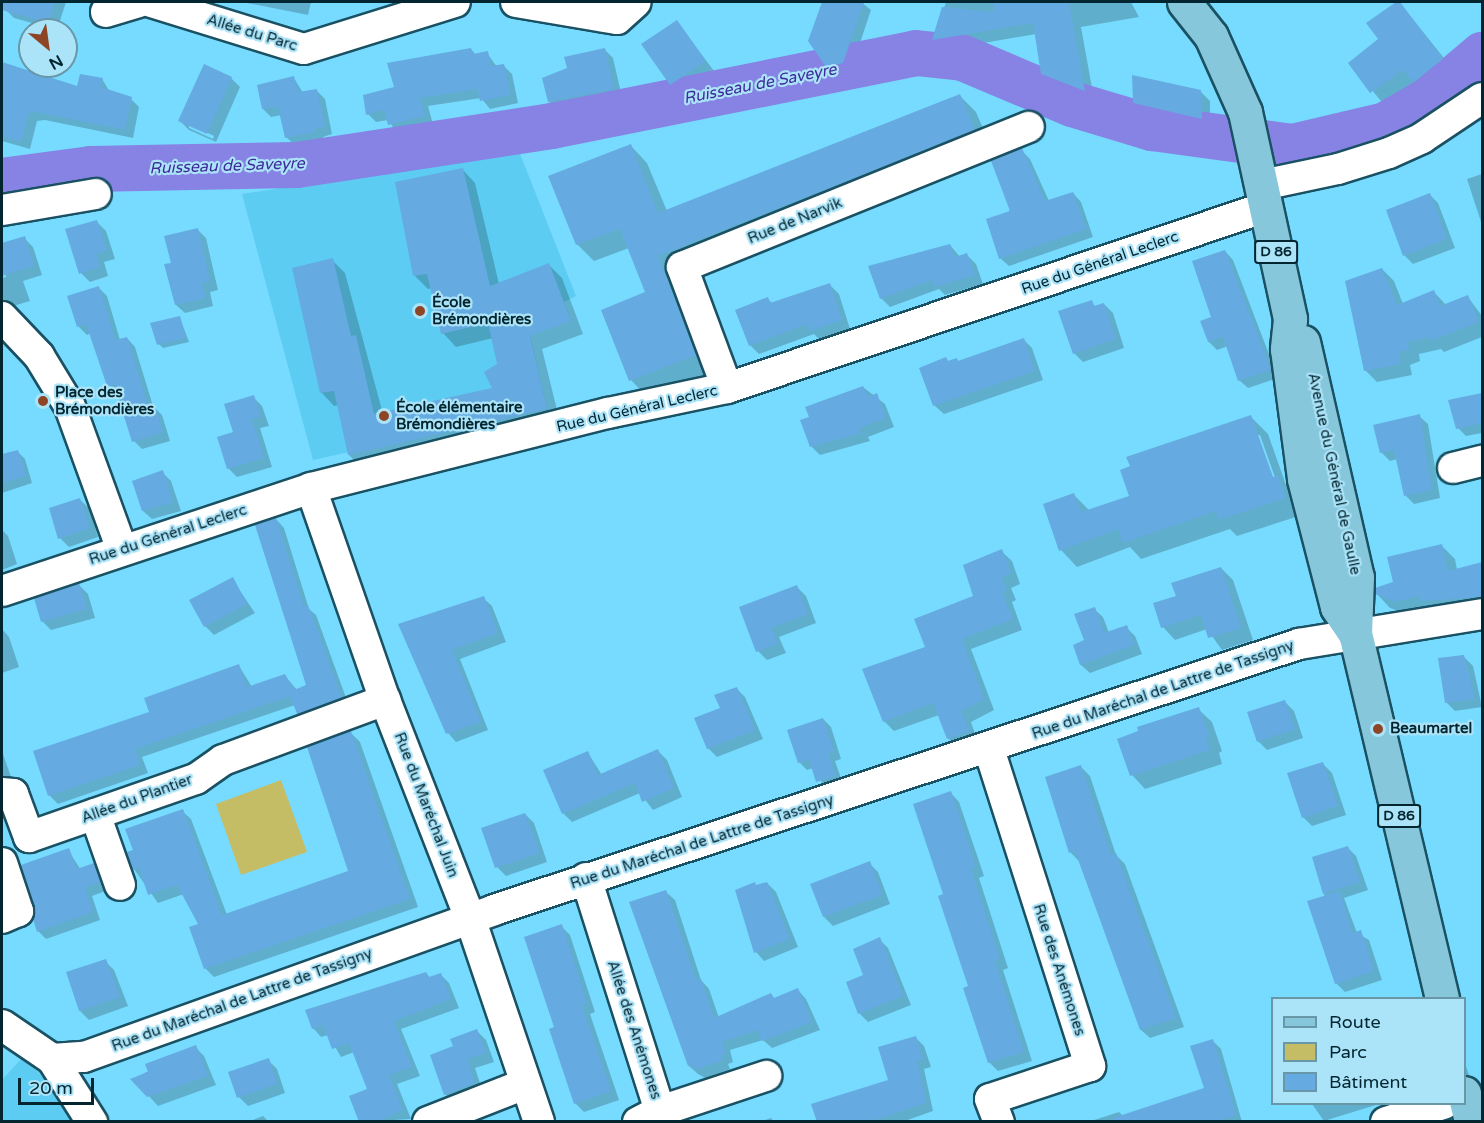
<!DOCTYPE html>
<meta charset="utf-8">
<style>
body{margin:0}
#map{position:relative;width:1484px;height:1123px;overflow:hidden;background:#77dbff;font-family:"Varela Round",sans-serif}
div>[style]{position:absolute}
.built>*{inset:0;background:#5dccf2}
.green>*{inset:0;background:#c5bc66}
.shadow>*{inset:0;background:#0003}
.river>*{height:46px;margin:-23px;padding:0 23px;transform-origin:23px;border-radius:23px;background:#8683e4}
.building>*{inset:0;background:#65aae0}
.roads{filter:drop-shadow(2px 0 #1a5163) drop-shadow(-2px 0 #1a5163) drop-shadow(0 2px #1a5163) drop-shadow(0 -2px #1a5163)}
.minor>*{height:30px;margin:-15px;padding:0 15px;transform-origin:15px;border-radius:15px;background:#fff}
.major>*{height:33px;margin:-16.5px;padding:0 16.5px;transform-origin:16.5px;border-radius:16.5px;background:#86c7dc}
.dots>*{width:16px;height:16px;translate:-50% -50%;box-sizing:border-box;border:3px solid #abe3f8;border-radius:50%}
span{translate:-50% -50%;white-space:nowrap;text-align:center;line-height:1.15;-webkit-text-stroke:4.5px #abe3f8;paint-order:stroke}
.shield-label span{padding:2px 4px;background:#abe3f8;border:2px solid;border-radius:4px;-webkit-text-stroke-width:0}
.shield-label{font-size:14px;color:#03252f;font-weight:700}
.street-label{font-size:15px;color:#03252f}
.poi-label{font-size:15px;color:#03252f;font-weight:700}
.left{translate:0 -50%;text-align:left}
.water-label{font-size:16px;color:#3f2a9a;font-style:italic}
.frame{position:absolute;inset:0;border:3px solid #03252f;pointer-events:none}
.legend{position:absolute;left:1271px;top:997px;width:195px;height:108px;box-sizing:border-box;background:#abe3f8;border:2px solid #6897a8;margin:0;padding:8px 10px;list-style:none;font-size:18px;color:#03252f}
.legend li{display:flex;align-items:center;gap:12px;height:30px}
.legend b{width:30px;border:2px solid #6897a8}
.north{position:absolute;left:18px;top:18px;width:60px;height:60px;box-sizing:border-box;background:#abe3f8;border:2px solid #6897a8;border-radius:50%;rotate:151deg;font-size:16px;font-weight:700;line-height:24px;text-align:center;color:#03252f}
.north::after{content:'';display:block;margin:auto;width:21px;height:27px;background:#8d4525;clip-path:polygon(50% 0,100% 100%,50% 72%,0 100%)}
.scale{position:absolute;left:18px;top:1078px;width:76px;height:27px;box-sizing:border-box;border:3px solid #03252f;border-top:0;padding-left:8px;font-size:18px;line-height:21px;white-space:nowrap;color:#03252f;-webkit-text-stroke:4px #abe3f8;paint-order:stroke}
</style>
<div id="map">
<div class="built">
<div style="clip-path:polygon(519px 151px,576px 296px,564px 302px,571px 321px,530px 334px,547px 409px,313px 460px,242px 194px)"></div>
<div style="clip-path:polygon(23px 1057px,76px 1111px,83px 1121px,2px 1121px,2px 1080px)"></div>
</div>
<div class="green">
<div style="clip-path:polygon(281px 780px,307px 852px,241px 875px,216px 804px)"></div>
</div>
<div class="shadow">
<div style="clip-path:polygon(8px 2px,66px 2px,57px 30px,14px 18px,6px 10px)"></div>
<div style="clip-path:polygon(242px 2px,311px 2px,308px 15px)"></div>
<div style="clip-path:polygon(823px 2px,861px 2px,871px 10px,851px 70px,835px 74px,810px 41px)"></div>
<div style="clip-path:polygon(946px 2px,1131px 2px,1139px 17px,1081px 27px,1094px 99px,1053px 84px,1043px 73px,1036px 34px,943px 50px,933px 40px)"></div>
<div style="clip-path:polygon(1399px 2px,1456px 73px,1427px 95px,1416px 83px,1385px 106px,1350px 63px,1380px 40px,1368px 23px)"></div>
<div style="clip-path:polygon(677px 22px,714px 71px,680px 93px,643px 45px)"></div>
<div style="clip-path:polygon(471px 49px,476px 55px,487px 53px,497px 67px,504px 66px,512px 74px,518px 103px,490px 109px,481px 98px,428px 106px,433px 124px,397px 133px,388px 120px,376px 122px,368px 114px,396px 88px)"></div>
<div style="clip-path:polygon(605px 50px,613px 58px,622px 97px,558px 110px,549px 102px,569px 69px)"></div>
<div style="clip-path:polygon(7px 65px,78px 88px,102px 79px,110px 92px,131px 99px,139px 107px,133px 138px,45px 120px,37px 121px,30px 149px,2px 141px,2px 84px)"></div>
<div style="clip-path:polygon(evenodd,231px 78px,240px 87px,216px 142px,189px 130px,180px 121px,231px 78px,189px 124px,214px 136px,213px 139px,189px 128px,189px 124px)"></div>
<div style="clip-path:polygon(294px 78px,303px 93px,317px 91px,325px 99px,332px 134px,323px 137px,324px 140px,295px 145px,286px 137px,282px 115px,271px 117px,263px 109px)"></div>
<div style="clip-path:polygon(1201px 92px,1210px 101px,1210px 127px,1143px 111px,1134px 102px)"></div>
<div style="clip-path:polygon(959px 95px,976px 112px,991px 147px,674px 273px,712px 372px,647px 397px,631px 380px,647px 293px,629px 248px,594px 261px,577px 244px,631px 146px,647px 163px,667px 211px)"></div>
<div style="clip-path:polygon(1021px 150px,1030px 159px,1049px 201px,1073px 193px,1081px 202px,1093px 237px,1009px 266px,1000px 258px)"></div>
<div style="clip-path:polygon(462px 169px,475px 183px,499px 284px,549px 265px,562px 278px,583px 334px,542px 349px,560px 422px,362px 468px,349px 455px,338px 405px,334px 406px,321px 392px,332px 260px,345px 273px,383px 414px,495px 389px,498px 364px,493px 338px,456px 347px,443px 333px,432px 288px,428px 289px,415px 276px)"></div>
<div style="clip-path:polygon(1482px 174px,1482px 225px,1467px 179px)"></div>
<div style="clip-path:polygon(1429px 194px,1438px 203px,1455px 248px,1413px 264px,1405px 256px,1388px 211px)"></div>
<div style="clip-path:polygon(97px 222px,106px 231px,115px 259px,104px 262px,108px 276px,90px 282px,81px 273px)"></div>
<div style="clip-path:polygon(197px 229px,206px 238px,218px 290px,210px 292px,213px 306px,185px 313px,176px 305px,173px 264px)"></div>
<div style="clip-path:polygon(24px 238px,33px 247px,42px 275px,23px 281px,30px 301px,10px 307px,2px 299px,2px 278px,6px 277px,2px 244px)"></div>
<div style="clip-path:polygon(950px 245px,960px 257px,967px 255px,976px 264px,983px 284px,945px 295px,939px 289px,890px 307px,881px 298px)"></div>
<div style="clip-path:polygon(1225px 251px,1233px 260px,1278px 378px,1248px 388px,1239px 380px,1228px 346px,1217px 350px,1209px 342px)"></div>
<div style="clip-path:polygon(1382px 269px,1394px 281px,1403px 304px,1434px 292px,1446px 305px,1468px 297px,1482px 316px,1482px 337px,1444px 352px,1441px 349px,1419px 354px,1420px 361px,1410px 365px,1412px 375px,1377px 382px,1365px 370px)"></div>
<div style="clip-path:polygon(830px 285px,839px 294px,850px 329px,819px 339px,814px 334px,759px 354px,750px 345px,768px 299px,773px 304px)"></div>
<div style="clip-path:polygon(98px 287px,107px 296px,120px 340px,127px 338px,135px 347px,153px 406px,162px 415px,170px 441px,142px 449px,134px 441px,119px 393px,108px 385px,91px 333px,87px 335px,78px 326px)"></div>
<div style="clip-path:polygon(1091px 302px,1096px 307px,1104px 304px,1113px 313px,1124px 348px,1083px 362px,1074px 353px)"></div>
<div style="clip-path:polygon(180px 318px,189px 342px,163px 348px,159px 344px)"></div>
<div style="clip-path:polygon(1023px 339px,1032px 348px,1043px 380px,944px 414px,935px 406px,921px 368px,956px 359px,960px 362px)"></div>
<div style="clip-path:polygon(863px 387px,885px 404px,894px 427px,868px 437px,870px 441px,820px 455px,811px 446px)"></div>
<div style="clip-path:polygon(1482px 394px,1482px 433px,1466px 436px,1458px 428px,1450px 401px)"></div>
<div style="clip-path:polygon(253px 397px,262px 406px,269px 426px,260px 428px,272px 467px,237px 477px,228px 468px,235px 433px)"></div>
<div style="clip-path:polygon(1419px 416px,1428px 424px,1440px 498px,1414px 504px,1406px 496px,1397px 459px,1390px 461px,1381px 452px)"></div>
<div style="clip-path:polygon(evenodd,1251px 417px,1268px 434px,1286px 485px,1295px 494px,1302px 515px,1237px 536px,1230px 529px,1141px 559px,1130px 547px,1077px 567px,1061px 550px,1074px 495px,1090px 511px,1130px 497px,1251px 417px,1257px 435px,1260px 435px,1277px 483px,1274px 484px,1257px 435px)"></div>
<div style="clip-path:polygon(17px 451px,25px 459px,32px 483px,2px 493px,2px 456px)"></div>
<div style="clip-path:polygon(162px 472px,171px 481px,181px 511px,152px 519px,143px 511px)"></div>
<div style="clip-path:polygon(80px 500px,89px 508px,98px 537px,69px 547px,60px 538px)"></div>
<div style="clip-path:polygon(276px 519px,284px 528px,309px 609px,316px 615px,349px 706px,307px 722px,295px 705px,142px 757px,148px 773px,58px 804px,50px 796px,35px 752px,151px 713px,239px 666px,252px 687px,285px 676px,297px 690px,308px 686px)"></div>
<div style="clip-path:polygon(2px 530px,8px 536px,17px 564px,2px 570px)"></div>
<div style="clip-path:polygon(1441px 545px,1455px 559px,1457px 570px,1482px 563px,1482px 612px,1409px 615px,1390px 608px,1377px 594px)"></div>
<div style="clip-path:polygon(1001px 551px,1012px 561px,1020px 584px,1011px 588px,1016px 600px,1012px 602px,1022px 630px,971px 649px,994px 710px,971px 722px,978px 742px,958px 748px,948px 738px,939px 715px,894px 731px,884px 721px,927px 648px,975px 597px)"></div>
<div style="clip-path:polygon(1221px 568px,1233px 580px,1253px 640px,1222px 650px,1207px 629px,1175px 640px,1163px 627px)"></div>
<div style="clip-path:polygon(232px 579px,255px 613px,214px 635px,205px 626px)"></div>
<div style="clip-path:polygon(79px 585px,88px 594px,95px 618px,51px 630px,42px 621px)"></div>
<div style="clip-path:polygon(797px 587px,806px 596px,816px 623px,779px 637px,786px 653px,767px 660px,758px 651px,741px 608px)"></div>
<div style="clip-path:polygon(483px 598px,492px 606px,506px 642px,460px 659px,488px 730px,456px 742px,448px 733px,400px 625px)"></div>
<div style="clip-path:polygon(1094px 609px,1103px 617px,1109px 633px,1126px 627px,1135px 636px,1142px 654px,1090px 673px,1081px 665px,1075px 645px,1086px 641px)"></div>
<div style="clip-path:polygon(2px 629px,9px 637px,19px 667px,2px 673px)"></div>
<div style="clip-path:polygon(1464px 657px,1473px 666px,1482px 707px,1455px 711px,1446px 702px)"></div>
<div style="clip-path:polygon(736px 688px,745px 697px,763px 739px,717px 757px,708px 748px,722px 708px)"></div>
<div style="clip-path:polygon(1285px 702px,1294px 711px,1303px 738px,1267px 750px,1258px 741px)"></div>
<div style="clip-path:polygon(1198px 709px,1212px 722px,1222px 751px,1219px 753px,1222px 764px,1145px 789px,1132px 775px,1140px 732px)"></div>
<div style="clip-path:polygon(823px 719px,831px 727px,841px 759px,835px 761px,843px 784px,826px 789px,813px 768px,807px 770px,799px 762px)"></div>
<div style="clip-path:polygon(351px 733px,360px 742px,418px 907px,214px 977px,205px 968px,200px 925px,184px 894px,158px 903px,134px 869px,135px 851px,182px 811px,191px 819px,227px 915px,350px 872px)"></div>
<div style="clip-path:polygon(2px 751px,11px 777px,2px 780px)"></div>
<div style="clip-path:polygon(658px 751px,667px 760px,682px 797px,653px 810px,640px 793px,572px 822px,563px 813px,588px 753px,602px 775px)"></div>
<div style="clip-path:polygon(1323px 764px,1332px 773px,1346px 815px,1312px 826px,1303px 817px)"></div>
<div style="clip-path:polygon(1081px 767px,1090px 776px,1116px 855px,1125px 864px,1184px 1027px,1150px 1038px,1141px 1030px,1079px 861px,1070px 852px)"></div>
<div style="clip-path:polygon(951px 793px,959px 802px,984px 876px,979px 878px,1008px 968px,1003px 970px,1032px 1061px,998px 1071px,989px 1062px,945px 895px)"></div>
<div style="clip-path:polygon(525px 814px,534px 823px,547px 862px,506px 876px,497px 867px)"></div>
<div style="clip-path:polygon(1348px 848px,1356px 856px,1368px 890px,1344px 898px,1357px 933px,1369px 940px,1382px 980px,1345px 992px,1336px 983px,1324px 893px)"></div>
<div style="clip-path:polygon(68px 850px,81px 870px,94px 865px,102px 873px,108px 890px,92px 896px,100px 920px,46px 939px,38px 931px)"></div>
<div style="clip-path:polygon(869px 863px,878px 872px,890px 904px,833px 926px,824px 917px)"></div>
<div style="clip-path:polygon(767px 883px,776px 892px,798px 947px,764px 961px,756px 952px)"></div>
<div style="clip-path:polygon(666px 892px,675px 900px,701px 980px,709px 989px,719px 1018px,798px 990px,806px 999px,820px 1030px,772px 1048px,763px 1040px,730px 1050px,733px 1062px,728px 1064px,730px 1069px,705px 1078px,698px 1074px,689px 1066px)"></div>
<div style="clip-path:polygon(561px 926px,570px 935px,595px 1012px,590px 1014px,619px 1100px,584px 1112px,575px 1103px,556px 1028px)"></div>
<div style="clip-path:polygon(879px 939px,888px 948px,911px 1005px,868px 1022px,859px 1013px)"></div>
<div style="clip-path:polygon(105px 961px,114px 970px,128px 1006px,89px 1020px,80px 1011px)"></div>
<div style="clip-path:polygon(426px 974px,431px 978px,441px 975px,449px 983px,459px 1008px,401px 1029px,420px 1076px,397px 1084px,411px 1119px,361px 1122px,369px 1090px,354px 1052px,341px 1057px,328px 1035px,321px 1037px,313px 1028px)"></div>
<div style="clip-path:polygon(477px 1031px,486px 1040px,494px 1062px,475px 1068px,483px 1092px,454px 1103px,445px 1094px,455px 1047px)"></div>
<div style="clip-path:polygon(915px 1037px,924px 1046px,931px 1067px,924px 1069px,933px 1111px,902px 1122px,818px 1122px,890px 1081px)"></div>
<div style="clip-path:polygon(1212px 1040px,1221px 1049px,1242px 1122px,1088px 1122px,1119px 1112px,1123px 1116px,1206px 1089px)"></div>
<div style="clip-path:polygon(195px 1047px,204px 1056px,216px 1085px,158px 1106px,133px 1079px)"></div>
<div style="clip-path:polygon(268px 1060px,277px 1069px,285px 1093px,248px 1106px,239px 1097px)"></div>
<div style="clip-path:polygon(1464px 1060px,1469px 1075px,1464px 1077px)"></div>
<div style="clip-path:polygon(1312px 1104px,1379px 1104px,1324px 1121px)"></div>
<div style="clip-path:polygon(263px 1116px,269px 1122px,248px 1122px)"></div>
<div style="clip-path:polygon(771px 1118px,774px 1122px,759px 1122px)"></div>
</div>
<div class="river">
<div style="left:2px;top:181px;width:90px;rotate:-7.7deg"></div>
<div style="left:91px;top:169px;width:206px;rotate:-1.1deg"></div>
<div style="left:297px;top:165px;width:258px;rotate:-8.7deg"></div>
<div style="left:552px;top:126px;width:371px;rotate:-11.3deg"></div>
<div style="left:916px;top:53px;width:47px;rotate:6.1deg"></div>
<div style="left:963px;top:58px;width:118px;rotate:22.9deg"></div>
<div style="left:1072px;top:104px;width:84px;rotate:16.7deg"></div>
<div style="left:1152px;top:128px;width:142px;rotate:7.7deg"></div>
<div style="left:1293px;top:147px;width:96px;rotate:-13.3deg"></div>
<div style="left:1386px;top:125px;width:50px;rotate:-30.2deg"></div>
<div style="left:1429px;top:100px;width:70px;rotate:-40.3deg"></div>
</div>
<div class="building">
<div style="clip-path:polygon(2px 2px,55px 2px,48px 23px,2px 10px)"></div>
<div style="clip-path:polygon(822px 2px,864px 2px,843px 63px,826px 67px,808px 41px)"></div>
<div style="clip-path:polygon(994px 2px,1069px 2px,1085px 91px,1041px 74px,1033px 23px,932px 40px,942px 7px,993px 12px)"></div>
<div style="clip-path:polygon(1396px 2px,1400px 2px,1443px 59px,1413px 82px,1403px 70px,1370px 93px,1348px 63px,1378px 39px,1366px 23px)"></div>
<div style="clip-path:polygon(677px 20px,706px 61px,670px 85px,641px 44px)"></div>
<div style="clip-path:polygon(471px 48px,473px 54px,488px 51px,491px 66px,504px 64px,510px 95px,480px 101px,477px 89px,420px 98px,425px 116px,388px 125px,384px 110px,366px 115px,363px 95px,394px 87px,387px 63px)"></div>
<div style="clip-path:polygon(605px 48px,614px 89px,548px 102px,542px 78px,567px 68px,564px 57px)"></div>
<div style="clip-path:polygon(2px 62px,77px 86px,80px 74px,103px 78px,101px 87px,132px 97px,125px 130px,36px 112px,29px 113px,21px 142px,2px 136px)"></div>
<div style="clip-path:polygon(204px 64px,232px 77px,207px 134px,178px 121px)"></div>
<div style="clip-path:polygon(1132px 75px,1201px 90px,1202px 119px,1133px 103px)"></div>
<div style="clip-path:polygon(294px 76px,298px 92px,317px 89px,325px 126px,316px 129px,316px 132px,285px 138px,278px 107px,262px 109px,257px 85px)"></div>
<div style="clip-path:polygon(960px 94px,975px 130px,658px 256px,696px 355px,629px 381px,601px 310px,645px 292px,620px 229px,576px 245px,548px 176px,631px 144px,658px 213px)"></div>
<div style="clip-path:polygon(1022px 148px,1045px 201px,1073px 192px,1086px 229px,999px 259px,986px 219px,1010px 211px,991px 161px)"></div>
<div style="clip-path:polygon(463px 168px,490px 286px,549px 263px,571px 321px,530px 336px,547px 409px,348px 455px,334px 391px,320px 393px,292px 268px,333px 258px,351px 336px,356px 335px,374px 414px,492px 388px,484px 372px,497px 364px,488px 323px,441px 334px,427px 274px,413px 276px,395px 182px)"></div>
<div style="clip-path:polygon(1430px 193px,1447px 239px,1403px 256px,1386px 210px)"></div>
<div style="clip-path:polygon(97px 220px,107px 250px,96px 254px,100px 267px,79px 274px,65px 229px)"></div>
<div style="clip-path:polygon(198px 228px,210px 281px,202px 283px,206px 298px,175px 305px,164px 264px,171px 263px,164px 236px)"></div>
<div style="clip-path:polygon(25px 236px,34px 266px,2px 276px,2px 243px)"></div>
<div style="clip-path:polygon(950px 244px,955px 257px,967px 253px,975px 275px,935px 287px,932px 280px,880px 299px,868px 266px)"></div>
<div style="clip-path:polygon(1225px 250px,1271px 370px,1238px 381px,1223px 337px,1208px 342px,1200px 321px,1211px 317px,1192px 261px)"></div>
<div style="clip-path:polygon(1382px 268px,1397px 305px,1434px 290px,1440px 306px,1468px 295px,1479px 322px,1431px 341px,1430px 337px,1408px 342px,1409px 349px,1399px 353px,1401px 364px,1364px 371px,1345px 281px)"></div>
<div style="clip-path:polygon(830px 283px,842px 320px,809px 331px,807px 324px,749px 346px,735px 310px,768px 297px,770px 303px)"></div>
<div style="clip-path:polygon(99px 286px,115px 340px,127px 337px,148px 406px,154px 404px,163px 432px,132px 442px,114px 384px,107px 386px,86px 324px,77px 327px,67px 296px)"></div>
<div style="clip-path:polygon(1092px 300px,1094px 306px,1104px 303px,1116px 339px,1073px 354px,1058px 311px)"></div>
<div style="clip-path:polygon(180px 316px,186px 338px,157px 345px,150px 323px)"></div>
<div style="clip-path:polygon(1024px 338px,1035px 371px,933px 406px,919px 368px,946px 357px,948px 361px,957px 358px,958px 361px)"></div>
<div style="clip-path:polygon(863px 386px,868px 397px,877px 393px,886px 418px,860px 428px,862px 433px,810px 447px,800px 420px,809px 417px,805px 407px)"></div>
<div style="clip-path:polygon(1482px 393px,1482px 423px,1456px 429px,1448px 400px)"></div>
<div style="clip-path:polygon(254px 395px,261px 417px,252px 419px,264px 458px,227px 469px,217px 437px,233px 432px,224px 404px)"></div>
<div style="clip-path:polygon(1420px 414px,1432px 490px,1404px 496px,1394px 450px,1380px 453px,1373px 425px)"></div>
<div style="clip-path:polygon(1251px 415px,1273px 477px,1278px 476px,1286px 498px,1218px 520px,1216px 511px,1123px 543px,1118px 529px,1059px 551px,1043px 504px,1074px 493px,1081px 512px,1129px 496px,1120px 470px,1130px 466px,1126px 457px)"></div>
<div style="clip-path:polygon(18px 450px,26px 476px,2px 483px,2px 454px)"></div>
<div style="clip-path:polygon(163px 470px,173px 502px,142px 511px,132px 481px)"></div>
<div style="clip-path:polygon(80px 498px,90px 528px,58px 539px,49px 508px)"></div>
<div style="clip-path:polygon(276px 518px,304px 607px,308px 605px,342px 698px,297px 714px,290px 696px,135px 749px,140px 765px,48px 796px,33px 751px,149px 712px,144px 698px,239px 664px,247px 687px,285px 674px,294px 690px,306px 685px,255px 525px)"></div>
<div style="clip-path:polygon(1442px 544px,1448px 571px,1482px 562px,1482px 597px,1420px 601px,1419px 596px,1395px 602px,1375px 594px,1375px 588px,1393px 582px,1387px 557px)"></div>
<div style="clip-path:polygon(1002px 549px,1011px 573px,1002px 577px,1007px 590px,1002px 592px,1013px 619px,962px 639px,984px 699px,961px 711px,969px 731px,947px 739px,933px 703px,883px 722px,862px 669px,925px 647px,914px 619px,973px 596px,963px 565px)"></div>
<div style="clip-path:polygon(1221px 567px,1241px 628px,1208px 638px,1201px 615px,1161px 628px,1153px 603px,1176px 596px,1171px 583px)"></div>
<div style="clip-path:polygon(233px 577px,247px 604px,204px 627px,189px 600px)"></div>
<div style="clip-path:polygon(79px 583px,87px 609px,41px 622px,34px 598px)"></div>
<div style="clip-path:polygon(797px 585px,808px 614px,771px 628px,778px 644px,756px 652px,739px 607px)"></div>
<div style="clip-path:polygon(484px 596px,498px 633px,452px 650px,481px 722px,446px 734px,398px 624px)"></div>
<div style="clip-path:polygon(1095px 607px,1104px 633px,1127px 625px,1134px 645px,1080px 665px,1073px 645px,1084px 640px,1074px 614px)"></div>
<div style="clip-path:polygon(1464px 655px,1475px 699px,1445px 703px,1438px 658px)"></div>
<div style="clip-path:polygon(737px 687px,755px 730px,707px 749px,694px 718px,720px 708px,714px 695px)"></div>
<div style="clip-path:polygon(1285px 700px,1295px 729px,1257px 742px,1247px 712px)"></div>
<div style="clip-path:polygon(1199px 707px,1210px 738px,1206px 739px,1210px 750px,1130px 776px,1117px 739px,1138px 731px,1137px 727px)"></div>
<div style="clip-path:polygon(823px 718px,834px 751px,828px 753px,836px 776px,816px 782px,809px 760px,798px 763px,787px 730px)"></div>
<div style="clip-path:polygon(351px 731px,410px 899px,204px 969px,189px 927px,198px 924px,177px 885px,148px 895px,139px 868px,133px 870px,127px 852px,133px 850px,125px 829px,183px 809px,222px 915px,348px 871px,307px 747px)"></div>
<div style="clip-path:polygon(658px 749px,674px 788px,642px 802px,635px 783px,562px 814px,543px 770px,588px 751px,598px 775px)"></div>
<div style="clip-path:polygon(1323px 762px,1338px 806px,1302px 818px,1287px 773px)"></div>
<div style="clip-path:polygon(1081px 765px,1111px 855px,1116px 853px,1176px 1018px,1140px 1030px,1075px 851px,1069px 853px,1045px 777px)"></div>
<div style="clip-path:polygon(951px 791px,976px 867px,971px 869px,1000px 959px,995px 961px,1024px 1052px,988px 1063px,963px 988px,968px 986px,938px 896px,943px 894px,913px 804px)"></div>
<div style="clip-path:polygon(525px 813px,540px 853px,495px 868px,481px 828px)"></div>
<div style="clip-path:polygon(1348px 846px,1360px 882px,1323px 894px,1312px 857px)"></div>
<div style="clip-path:polygon(69px 848px,77px 869px,94px 863px,101px 882px,85px 888px,93px 912px,37px 932px,33px 919px,34px 906px,21px 865px)"></div>
<div style="clip-path:polygon(870px 861px,882px 895px,823px 917px,810px 884px)"></div>
<div style="clip-path:polygon(755px 882px,756px 885px,767px 882px,790px 939px,754px 953px,735px 890px)"></div>
<div style="clip-path:polygon(666px 890px,696px 980px,701px 979px,714px 1018px,771px 993px,774px 998px,798px 988px,812px 1022px,762px 1041px,758px 1030px,722px 1042px,726px 1053px,721px 1056px,723px 1060px,695px 1070px,693px 1065px,688px 1066px,629px 902px)"></div>
<div style="clip-path:polygon(1340px 891px,1352px 933px,1361px 930px,1374px 971px,1335px 984px,1307px 901px)"></div>
<div style="clip-path:polygon(562px 924px,587px 1003px,582px 1005px,611px 1091px,574px 1104px,549px 1029px,554px 1027px,524px 937px)"></div>
<div style="clip-path:polygon(880px 937px,903px 996px,858px 1014px,846px 982px,863px 975px,853px 949px)"></div>
<div style="clip-path:polygon(106px 959px,120px 997px,79px 1011px,66px 972px)"></div>
<div style="clip-path:polygon(426px 972px,429px 977px,441px 973px,451px 999px,394px 1021px,412px 1067px,389px 1075px,403px 1110px,375px 1122px,359px 1122px,349px 1096px,367px 1089px,349px 1043px,332px 1049px,323px 1025px,312px 1029px,305px 1010px)"></div>
<div style="clip-path:polygon(477px 1029px,486px 1053px,467px 1059px,475px 1083px,444px 1095px,430px 1055px,453px 1046px,450px 1039px)"></div>
<div style="clip-path:polygon(916px 1036px,923px 1059px,917px 1061px,926px 1103px,868px 1122px,817px 1122px,811px 1104px,888px 1080px,878px 1047px)"></div>
<div style="clip-path:polygon(1213px 1039px,1236px 1115px,1216px 1122px,1114px 1122px,1113px 1118px,1204px 1088px,1190px 1046px)"></div>
<div style="clip-path:polygon(196px 1045px,208px 1076px,147px 1097px,130px 1079px,148px 1072px,145px 1064px)"></div>
<div style="clip-path:polygon(269px 1058px,277px 1084px,237px 1098px,228px 1072px)"></div>
</div>
<div class="roads">
<div class="minor">
<div style="left:151px;top:2px;width:160px;rotate:17.1deg"></div>
<div style="left:304px;top:49px;width:158px;rotate:-17.3deg"></div>
<div style="left:516px;top:2px;width:102px;rotate:9.6deg"></div>
<div style="left:617px;top:19px;width:25px;rotate:-42deg"></div>
<div style="left:106px;top:12px;width:34px;rotate:-17deg"></div>
<div style="left:1262px;top:185px;width:78px;rotate:-11.9deg"></div>
<div style="left:1338px;top:169px;width:53px;rotate:-17.4deg"></div>
<div style="left:1389px;top:153px;width:36px;rotate:-24deg"></div>
<div style="left:1422px;top:138px;width:72px;rotate:-33.7deg"></div>
<div style="left:2px;top:210px;width:95px;rotate:-9.7deg"></div>
<div style="left:2px;top:317px;width:54px;rotate:46.5deg"></div>
<div style="left:39px;top:356px;width:60px;rotate:58.7deg"></div>
<div style="left:70px;top:407px;width:152px;rotate:70deg"></div>
<div style="left:727px;top:388px;width:129px;rotate:-110.4deg"></div>
<div style="left:682px;top:267px;width:374px;rotate:-22deg"></div>
<div style="left:1453px;top:468px;width:30px;rotate:-14deg"></div>
<div style="left:311px;top:488px;width:225px;rotate:70.8deg"></div>
<div style="left:385px;top:700px;width:234px;rotate:68.7deg"></div>
<div style="left:470px;top:918px;width:215px;rotate:71.3deg"></div>
<div style="left:2px;top:591px;width:326px;rotate:-18.4deg"></div>
<div style="left:311px;top:488px;width:306px;rotate:-14.2deg"></div>
<div style="left:608px;top:413px;width:122px;rotate:-11.9deg"></div>
<div style="left:727px;top:388px;width:569px;rotate:-18.56deg"></div>
<div style="left:989px;top:749px;width:333px;rotate:72.3deg"></div>
<div style="left:1090px;top:1066px;width:105px;rotate:161.7deg"></div>
<div style="left:990px;top:1099px;width:25px;rotate:69deg"></div>
<div style="left:2px;top:793px;width:11px;rotate:5deg"></div>
<div style="left:13px;top:794px;width:46px;rotate:69.6deg"></div>
<div style="left:29px;top:837px;width:177px;rotate:-19.2deg"></div>
<div style="left:196px;top:779px;width:33px;rotate:-35deg"></div>
<div style="left:223px;top:760px;width:173px;rotate:-20.3deg"></div>
<div style="left:95px;top:814px;width:75px;rotate:70.6deg"></div>
<div style="left:2px;top:863px;width:51px;rotate:71.6deg"></div>
<div style="left:18px;top:911px;width:17px;rotate:156deg"></div>
<div style="left:586px;top:878px;width:244px;rotate:72.4deg"></div>
<div style="left:660px;top:1111px;width:112px;rotate:-18.3deg"></div>
<div style="left:2px;top:1025px;width:60px;rotate:34.2deg"></div>
<div style="left:52px;top:1059px;width:32px;rotate:-4deg"></div>
<div style="left:84px;top:1057px;width:436px;rotate:-19.7deg"></div>
<div style="left:494px;top:910px;width:848px;rotate:-18.29deg"></div>
<div style="left:1299px;top:644px;width:185px;rotate:-9.3deg"></div>
<div style="left:52px;top:1059px;width:75px;rotate:57.6deg"></div>
<div style="left:428px;top:1122px;width:104px;rotate:-21.4deg"></div>
<div style="left:638px;top:1122px;width:25px;rotate:-27deg"></div>
<div style="left:1386px;top:1122px;width:60px;rotate:-17.5deg"></div>
</div>
<div class="major">
<div style="left:1184px;top:2px;width:43px;rotate:51.5deg"></div>
<div style="left:1211px;top:36px;width:83px;rotate:65.9deg"></div>
<div style="left:1245px;top:112px;width:212px;rotate:77.7deg"></div>
<div style="left:1290px;top:319px;width:30px;rotate:96deg"></div>
<div style="left:1287px;top:349px;width:131px;rotate:82.5deg"></div>
<div style="left:1304px;top:479px;width:132px;rotate:75.5deg"></div>
<div style="left:1337px;top:607px;width:32px;rotate:56deg"></div>
<div style="left:1303px;top:342px;width:241px;rotate:77.1deg"></div>
<div style="left:1357px;top:577px;width:57px;rotate:92deg"></div>
<div style="left:1350px;top:612px;width:397px;rotate:76.6deg"></div>
<div style="left:1464px;top:1093px;width:30px;rotate:76deg"></div>
</div>
</div>
<div class="dots">
<div style="left:420px;top:311px;background:#8d4525"></div>
<div style="left:43px;top:401px;background:#8d4525"></div>
<div style="left:384px;top:416px;background:#8d4525"></div>
<div style="left:1378px;top:729px;background:#8d4525"></div>
</div>
<div class="shield-label">
<span style="left:1276px;top:252px">D 86</span>
<span style="left:1399px;top:816px">D 86</span>
</div>
<div class="street-label">
<span style="left:252px;top:33px;rotate:17deg">Allée du Parc</span>
<span style="left:795px;top:221px;rotate:-22deg">Rue de Narvik</span>
<span style="left:1100px;top:263px;rotate:-19deg">Rue du Général Leclerc</span>
<span style="left:637px;top:409px;rotate:-13deg">Rue du Général Leclerc</span>
<span style="left:1334px;top:474px;rotate:78deg">Avenue du Général de Gaulle</span>
<span style="left:168px;top:535px;rotate:-18deg">Rue du Général Leclerc</span>
<span style="left:1163px;top:690px;rotate:-19deg">Rue du Maréchal de Lattre de Tassigny</span>
<span style="left:137px;top:799px;rotate:-20deg">Allée du Plantier</span>
<span style="left:426px;top:805px;rotate:69deg">Rue du Maréchal Juin</span>
<span style="left:702px;top:842px;rotate:-18deg">Rue du Maréchal de Lattre de Tassigny</span>
<span style="left:1059px;top:970px;rotate:72deg">Rue des Anémones</span>
<span style="left:242px;top:1000px;rotate:-20deg">Rue du Maréchal de Lattre de Tassigny</span>
<span style="left:634px;top:1030px;rotate:72deg">Allée des Anémones</span>
</div>
<div class="poi-label">
<span class="left" style="left:432px;top:311px">École<br>Brémondières</span>
<span class="left" style="left:55px;top:401px">Place des<br>Brémondières</span>
<span class="left" style="left:396px;top:416px">École élémentaire<br>Brémondières</span>
<span class="left" style="left:1390px;top:729px">Beaumartel</span>
</div>
<div class="water-label">
<span style="left:760px;top:84px;rotate:-11deg">Ruisseau de Saveyre</span>
<span style="left:227px;top:166px;rotate:-2deg">Ruisseau de Saveyre</span>
</div>
<div class="frame"></div>
<ul class="legend">
<li><b style="height:8px;background:#86c7dc"></b>Route</li>
<li><b style="height:16px;background:#c5bc66"></b>Parc</li>
<li><b style="height:16px;background:#65aae0"></b>Bâtiment</li>
</ul>
<div class="north">N</div>
<div class="scale">20 m</div>
</div>
